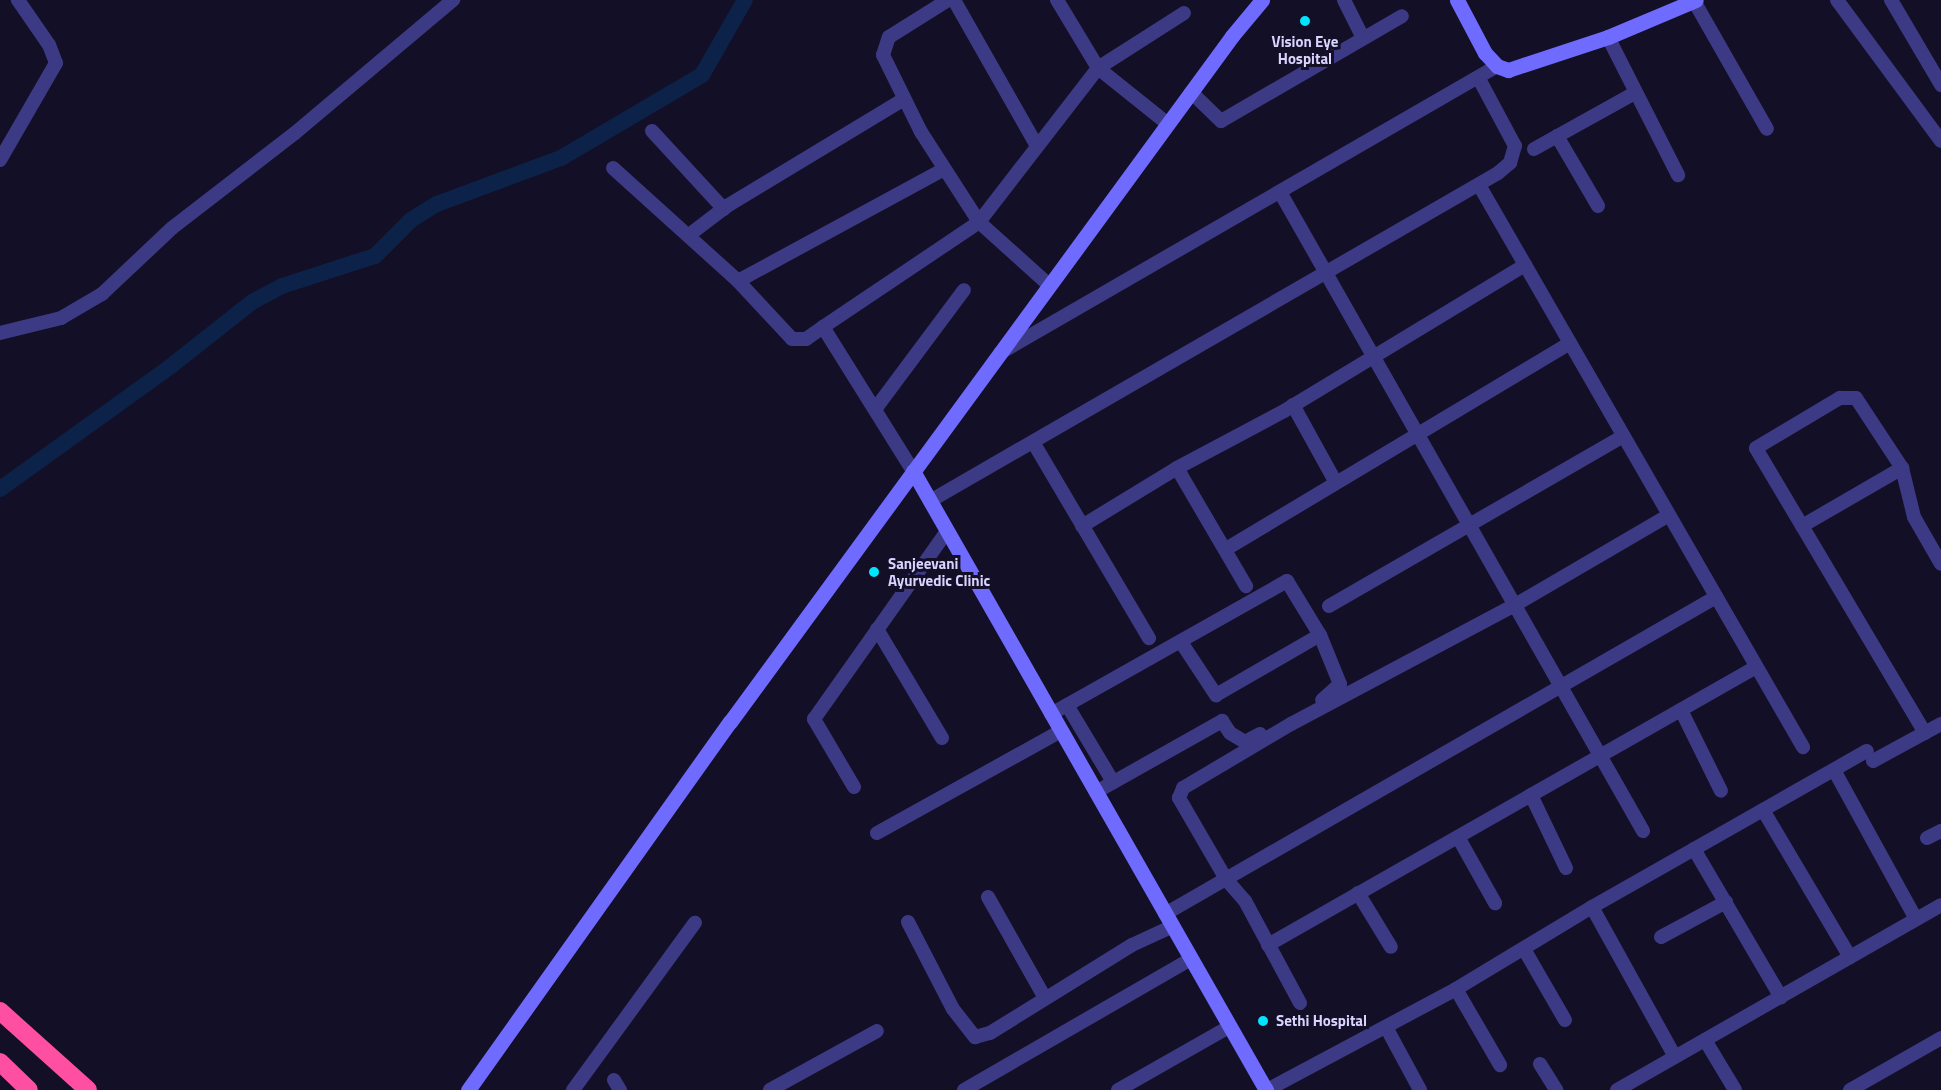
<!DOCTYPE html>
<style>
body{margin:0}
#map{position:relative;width:1941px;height:1090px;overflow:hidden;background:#130f26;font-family:"Titillium Web",sans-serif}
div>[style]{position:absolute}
.canal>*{height:16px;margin:-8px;padding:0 8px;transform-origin:8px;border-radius:8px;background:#0c2248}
.street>*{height:14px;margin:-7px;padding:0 7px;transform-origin:7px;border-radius:7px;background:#3d3a85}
.secondary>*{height:15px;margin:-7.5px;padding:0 7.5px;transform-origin:7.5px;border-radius:7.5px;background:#6f6bff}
.highway>*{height:18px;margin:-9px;padding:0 9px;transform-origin:9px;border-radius:9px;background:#ff4fa3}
.dots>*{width:16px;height:16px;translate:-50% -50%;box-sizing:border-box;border:3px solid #130f26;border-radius:50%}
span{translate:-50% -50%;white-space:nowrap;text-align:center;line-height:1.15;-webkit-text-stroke:6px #130f26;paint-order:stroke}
.poi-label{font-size:15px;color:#d9d4ff;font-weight:700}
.left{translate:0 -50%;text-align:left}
</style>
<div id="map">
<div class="canal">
<div style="left:0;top:489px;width:211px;rotate:-35.7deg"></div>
<div style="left:171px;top:366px;width:103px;rotate:-38.3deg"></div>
<div style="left:252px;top:302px;width:34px;rotate:-28deg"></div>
<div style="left:282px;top:286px;width:98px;rotate:-17.9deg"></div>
<div style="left:375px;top:256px;width:51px;rotate:-45deg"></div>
<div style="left:411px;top:220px;width:31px;rotate:-32deg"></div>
<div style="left:437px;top:204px;width:132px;rotate:-20.4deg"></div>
<div style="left:561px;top:158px;width:164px;rotate:-30.5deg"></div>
<div style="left:702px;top:75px;width:86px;rotate:-60.2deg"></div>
</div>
<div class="street">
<div style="left:954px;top:0;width:168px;rotate:60.4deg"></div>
<div style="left:1057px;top:0;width:79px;rotate:58.9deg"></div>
<div style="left:1098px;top:68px;width:90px;rotate:38.7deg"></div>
<div style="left:1344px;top:0;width:42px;rotate:63.4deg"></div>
<div style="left:1837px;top:0;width:175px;rotate:53.6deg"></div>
<div style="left:1891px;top:0;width:99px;rotate:59.5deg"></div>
<div style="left:1694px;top:1px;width:147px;rotate:60.3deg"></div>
<div style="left:1608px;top:37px;width:155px;rotate:63.1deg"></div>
<div style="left:1191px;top:92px;width:42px;rotate:44deg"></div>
<div style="left:1221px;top:121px;width:209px;rotate:-30.1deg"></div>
<div style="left:652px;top:131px;width:106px;rotate:47.3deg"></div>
<div style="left:1557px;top:136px;width:81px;rotate:59.6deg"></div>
<div style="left:1534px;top:149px;width:115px;rotate:-29deg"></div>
<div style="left:0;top:160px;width:112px;rotate:-60deg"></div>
<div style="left:56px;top:63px;width:19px;rotate:-111deg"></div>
<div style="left:49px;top:45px;width:55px;rotate:-124.6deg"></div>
<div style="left:613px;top:168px;width:169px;rotate:42.1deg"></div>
<div style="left:738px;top:281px;width:234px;rotate:-28.5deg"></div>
<div style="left:1479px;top:185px;width:649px;rotate:60.04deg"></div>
<div style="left:1280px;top:192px;width:735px;rotate:60.4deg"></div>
<div style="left:689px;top:235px;width:48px;rotate:-37.3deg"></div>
<div style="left:727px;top:206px;width:205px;rotate:-31.1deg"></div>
<div style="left:738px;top:281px;width:79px;rotate:47deg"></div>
<div style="left:792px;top:339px;width:14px"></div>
<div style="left:806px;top:339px;width:21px;rotate:-35deg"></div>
<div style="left:1049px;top:285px;width:94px;rotate:-138deg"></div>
<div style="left:979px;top:222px;width:195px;rotate:-52.3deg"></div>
<div style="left:1098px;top:68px;width:102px;rotate:-32.6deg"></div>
<div style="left:0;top:333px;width:63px;rotate:-13.8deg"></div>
<div style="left:61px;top:318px;width:48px;rotate:-30.3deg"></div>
<div style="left:102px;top:294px;width:96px;rotate:-43.3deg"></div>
<div style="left:172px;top:228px;width:155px;rotate:-37.7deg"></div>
<div style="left:295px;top:133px;width:207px;rotate:-40.1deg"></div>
<div style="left:1000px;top:353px;width:574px;rotate:-30deg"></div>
<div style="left:1293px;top:405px;width:87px;rotate:61.1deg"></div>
<div style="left:876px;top:408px;width:147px;rotate:-53.3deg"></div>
<div style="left:1033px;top:442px;width:228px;rotate:59.4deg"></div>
<div style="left:1177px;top:468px;width:137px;rotate:59.7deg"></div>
<div style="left:913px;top:471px;width:170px;rotate:-122deg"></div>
<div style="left:823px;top:327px;width:188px;rotate:-33.9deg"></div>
<div style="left:979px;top:222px;width:107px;rotate:-122.8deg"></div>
<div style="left:921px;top:132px;width:86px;rotate:-116.3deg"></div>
<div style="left:883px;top:55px;width:19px;rotate:-72deg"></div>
<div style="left:889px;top:37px;width:70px;rotate:-32.1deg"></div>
<div style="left:930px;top:501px;width:656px;rotate:-30deg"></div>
<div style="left:1498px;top:173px;width:16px;rotate:-40deg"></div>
<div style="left:1510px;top:163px;width:18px;rotate:-74deg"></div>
<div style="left:1515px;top:146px;width:78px;rotate:-118.2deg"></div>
<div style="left:1082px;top:526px;width:111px;rotate:-31.4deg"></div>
<div style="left:1177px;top:468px;width:121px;rotate:-28deg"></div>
<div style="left:1284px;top:411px;width:282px;rotate:-31.2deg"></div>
<div style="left:1802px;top:526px;width:116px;rotate:-30.1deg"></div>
<div style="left:1226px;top:549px;width:401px;rotate:-30.9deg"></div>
<div style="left:1329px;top:606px;width:340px;rotate:-30deg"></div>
<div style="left:877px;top:629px;width:127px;rotate:59.2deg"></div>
<div style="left:1181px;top:642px;width:64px;rotate:56.6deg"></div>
<div style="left:1216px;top:695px;width:120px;rotate:-30deg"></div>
<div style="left:1067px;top:705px;width:90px;rotate:59.1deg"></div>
<div style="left:1681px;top:710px;width:90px;rotate:63.7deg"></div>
<div style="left:1051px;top:714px;width:271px;rotate:-29.4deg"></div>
<div style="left:1287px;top:581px;width:63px;rotate:58.6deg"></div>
<div style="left:1320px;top:635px;width:53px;rotate:67.8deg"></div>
<div style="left:1340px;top:684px;width:24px;rotate:138deg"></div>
<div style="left:1925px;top:733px;width:331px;rotate:-120.7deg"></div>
<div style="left:1756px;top:448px;width:98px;rotate:-30.8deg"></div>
<div style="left:1840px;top:398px;width:16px"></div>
<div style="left:1856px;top:398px;width:84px;rotate:56.7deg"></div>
<div style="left:1902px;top:468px;width:50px;rotate:76.2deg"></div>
<div style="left:1914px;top:517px;width:54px;rotate:60.1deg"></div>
<div style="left:1873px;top:761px;width:77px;rotate:-28.6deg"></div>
<div style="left:1834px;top:770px;width:170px;rotate:61.2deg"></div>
<div style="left:854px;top:787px;width:79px;rotate:-120.5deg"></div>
<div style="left:814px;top:719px;width:230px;rotate:-54.7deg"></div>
<div style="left:1096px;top:792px;width:145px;rotate:-29.4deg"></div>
<div style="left:1222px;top:721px;width:14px;rotate:56deg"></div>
<div style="left:1230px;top:733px;width:17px;rotate:31deg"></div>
<div style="left:1245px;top:742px;width:17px;rotate:-28deg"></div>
<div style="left:1531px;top:795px;width:81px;rotate:64.4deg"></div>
<div style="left:1763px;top:810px;width:171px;rotate:59.4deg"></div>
<div style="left:877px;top:833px;width:210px;rotate:-29deg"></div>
<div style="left:1458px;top:837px;width:76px;rotate:60.7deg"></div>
<div style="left:1927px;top:838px;width:16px;rotate:-27deg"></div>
<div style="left:1694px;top:849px;width:172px;rotate:59.6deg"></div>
<div style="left:1358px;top:893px;width:63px;rotate:58.6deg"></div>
<div style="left:988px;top:897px;width:116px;rotate:60.6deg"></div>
<div style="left:1592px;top:907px;width:316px;rotate:-29.6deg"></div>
<div style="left:1165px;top:914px;width:636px;rotate:-29.91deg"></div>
<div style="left:908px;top:922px;width:98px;rotate:62.7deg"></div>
<div style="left:953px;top:1009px;width:36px;rotate:52deg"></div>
<div style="left:975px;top:1037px;width:16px;rotate:-15deg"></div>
<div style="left:990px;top:1033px;width:167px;rotate:-31.8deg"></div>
<div style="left:1132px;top:945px;width:45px;rotate:-24.9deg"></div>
<div style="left:1661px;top:937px;width:74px;rotate:-28.3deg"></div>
<div style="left:1268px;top:945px;width:562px;rotate:-29.67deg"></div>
<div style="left:1524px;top:949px;width:82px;rotate:60deg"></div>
<div style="left:1456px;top:989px;width:88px;rotate:59.9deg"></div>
<div style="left:1300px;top:1003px;width:116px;rotate:-118.3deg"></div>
<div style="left:1245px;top:901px;width:29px;rotate:-131deg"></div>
<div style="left:1226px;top:879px;width:94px;rotate:-120.1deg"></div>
<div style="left:1179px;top:798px;width:11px;rotate:-68deg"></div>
<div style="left:1183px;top:788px;width:126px;rotate:-30.7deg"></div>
<div style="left:1291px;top:724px;width:254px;rotate:-28deg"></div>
<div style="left:1515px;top:605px;width:178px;rotate:-30.3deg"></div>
<div style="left:1386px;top:1027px;width:72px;rotate:61.6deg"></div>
<div style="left:1705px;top:1040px;width:58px;rotate:59deg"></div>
<div style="left:1540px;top:1064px;width:31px;rotate:58deg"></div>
<div style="left:614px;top:1080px;width:12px;rotate:59deg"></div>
<div style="left:573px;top:1090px;width:207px;rotate:-53.9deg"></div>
<div style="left:770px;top:1090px;width:122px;rotate:-28.9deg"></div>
<div style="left:964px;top:1090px;width:262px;rotate:-30deg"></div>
<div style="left:1118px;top:1090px;width:128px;rotate:-29.6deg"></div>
<div style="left:1267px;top:1090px;width:214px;rotate:-28.1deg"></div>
<div style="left:1456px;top:989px;width:159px;rotate:-31.1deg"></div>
<div style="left:1592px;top:907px;width:171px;rotate:61deg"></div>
<div style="left:1617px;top:1090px;width:373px;rotate:-29.7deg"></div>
<div style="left:1850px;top:1090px;width:105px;rotate:-29.7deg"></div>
</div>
<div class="secondary">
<div style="left:1457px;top:0;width:60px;rotate:62.2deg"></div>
<div style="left:1485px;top:53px;width:18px;rotate:47deg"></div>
<div style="left:1497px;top:66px;width:12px;rotate:20deg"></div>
<div style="left:1508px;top:70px;width:105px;rotate:-18.3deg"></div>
<div style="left:1608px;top:37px;width:95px;rotate:-22.8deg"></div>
<div style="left:913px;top:471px;width:713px;rotate:60.3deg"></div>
<div style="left:468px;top:1090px;width:452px;rotate:-54.6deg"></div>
<div style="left:730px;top:722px;width:850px;rotate:-53.8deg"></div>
<div style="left:1232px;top:36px;width:47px;rotate:-50.2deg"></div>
</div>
<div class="highway">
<div style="left:0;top:1011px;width:118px;rotate:41.9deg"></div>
<div style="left:0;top:1062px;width:40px;rotate:44deg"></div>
</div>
<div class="dots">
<div style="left:1305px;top:21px;background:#00e5ff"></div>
<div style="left:874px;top:572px;background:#00e5ff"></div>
<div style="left:1263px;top:1021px;background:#00e5ff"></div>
</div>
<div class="poi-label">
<span style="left:1305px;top:50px">Vision Eye<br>Hospital</span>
<span class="left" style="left:888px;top:572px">Sanjeevani<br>Ayurvedic Clinic</span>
<span class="left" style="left:1276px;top:1021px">Sethi Hospital</span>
</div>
</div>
